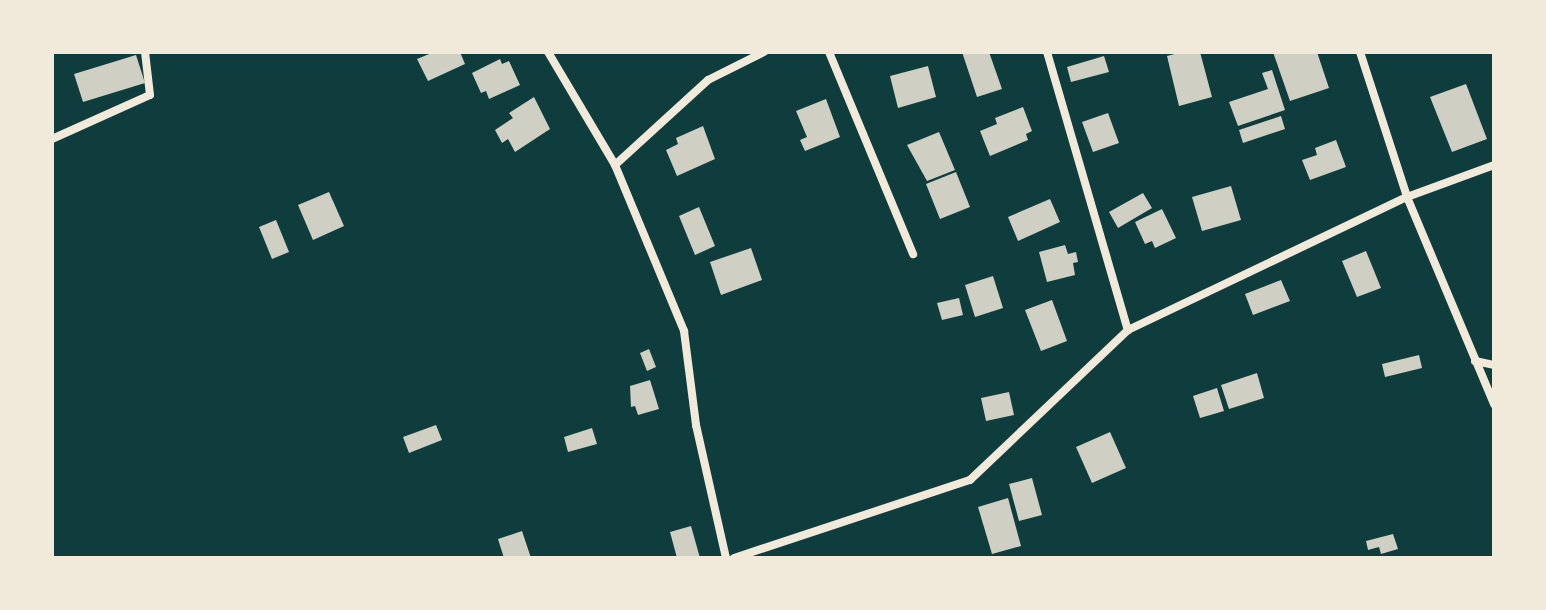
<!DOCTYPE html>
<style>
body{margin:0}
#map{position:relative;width:1546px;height:610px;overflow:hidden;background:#0f3d3e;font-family:Mulish,sans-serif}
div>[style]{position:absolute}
.building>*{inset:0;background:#cfcfc3}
.minor>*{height:8px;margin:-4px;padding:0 4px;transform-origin:4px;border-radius:4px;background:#f1e9da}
span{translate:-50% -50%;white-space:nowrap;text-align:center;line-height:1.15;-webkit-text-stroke:6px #f1e9da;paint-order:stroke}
.frame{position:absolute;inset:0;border:54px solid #f1e9da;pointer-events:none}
</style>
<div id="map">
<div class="building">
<div style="clip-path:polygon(434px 52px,460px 52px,465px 64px,428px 81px,417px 59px)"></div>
<div style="clip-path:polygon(962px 52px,989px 52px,1002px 89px,977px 97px)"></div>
<div style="clip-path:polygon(1182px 52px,1200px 52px,1212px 97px,1179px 106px,1167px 56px)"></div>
<div style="clip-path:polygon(1273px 52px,1317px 52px,1329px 88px,1290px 101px)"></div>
<div style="clip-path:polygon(136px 55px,145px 83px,83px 102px,74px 74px)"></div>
<div style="clip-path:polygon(1104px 56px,1109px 72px,1071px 82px,1067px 67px)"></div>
<div style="clip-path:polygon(500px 59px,502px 64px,509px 61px,520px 85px,489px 99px,486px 91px,481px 93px,472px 73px)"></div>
<div style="clip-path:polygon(928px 66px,936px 97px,898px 108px,890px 76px)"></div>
<div style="clip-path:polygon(1272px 70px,1285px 110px,1238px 126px,1229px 102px,1268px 89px,1262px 73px)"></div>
<div style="clip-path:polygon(1466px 84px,1487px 139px,1452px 152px,1430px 97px)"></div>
<div style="clip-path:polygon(534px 97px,550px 129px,515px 152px,508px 139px,502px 143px,495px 130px,513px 118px,509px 113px)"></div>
<div style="clip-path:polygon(826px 99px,840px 137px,805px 151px,800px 140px,807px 137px,796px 111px)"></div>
<div style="clip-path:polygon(1023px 107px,1032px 131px,1026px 134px,1028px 140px,990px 156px,980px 131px,997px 124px,995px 118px)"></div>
<div style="clip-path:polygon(1108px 113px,1119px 143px,1093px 152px,1082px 122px)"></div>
<div style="clip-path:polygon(1281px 116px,1285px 129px,1243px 143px,1239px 130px)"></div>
<div style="clip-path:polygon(703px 126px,715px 159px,677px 176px,666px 150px,678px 144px,676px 138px)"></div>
<div style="clip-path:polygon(939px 132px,955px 170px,927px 181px,907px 145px)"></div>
<div style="clip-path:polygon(1336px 140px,1346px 167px,1310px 180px,1302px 160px,1317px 155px,1315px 148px)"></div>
<div style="clip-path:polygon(956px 172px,970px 207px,940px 219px,926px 184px)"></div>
<div style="clip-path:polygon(1231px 186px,1241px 220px,1202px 231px,1192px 197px)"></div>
<div style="clip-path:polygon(329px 192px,344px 226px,313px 240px,298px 205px)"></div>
<div style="clip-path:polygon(1143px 193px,1152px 208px,1118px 228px,1109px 212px)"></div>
<div style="clip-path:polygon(1050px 199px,1060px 222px,1018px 241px,1008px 217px)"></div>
<div style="clip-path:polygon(699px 207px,715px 246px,695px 255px,679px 216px)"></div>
<div style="clip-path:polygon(1162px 209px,1176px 238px,1155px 248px,1152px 241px,1145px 244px,1135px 222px)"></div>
<div style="clip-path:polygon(276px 220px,289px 252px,272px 259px,259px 227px)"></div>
<div style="clip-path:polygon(1065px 245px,1068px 254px,1076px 252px,1078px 262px,1073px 263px,1075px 275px,1047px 282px,1039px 252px)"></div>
<div style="clip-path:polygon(751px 248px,762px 280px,721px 295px,710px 262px)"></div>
<div style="clip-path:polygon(1366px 251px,1381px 288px,1357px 297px,1342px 261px)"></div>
<div style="clip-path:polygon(993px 276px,1003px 308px,975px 317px,965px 285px)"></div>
<div style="clip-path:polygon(1281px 280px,1290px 301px,1253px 315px,1245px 294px)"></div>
<div style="clip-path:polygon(959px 298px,963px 315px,942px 320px,937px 303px)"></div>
<div style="clip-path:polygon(1052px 300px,1067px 341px,1041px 351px,1025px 310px)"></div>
<div style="clip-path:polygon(649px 349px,656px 367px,647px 371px,640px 353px)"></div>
<div style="clip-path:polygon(1419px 355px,1422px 368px,1385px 377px,1382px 364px)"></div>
<div style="clip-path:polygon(1257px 373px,1264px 398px,1229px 409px,1221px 385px)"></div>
<div style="clip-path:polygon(650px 380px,659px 409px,638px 415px,635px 406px,631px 407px,630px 386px)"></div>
<div style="clip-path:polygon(1217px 388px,1224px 411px,1200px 418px,1193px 396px)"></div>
<div style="clip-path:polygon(1009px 392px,1014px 415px,986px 421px,981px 398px)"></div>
<div style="clip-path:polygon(436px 425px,442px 440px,409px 453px,403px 437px)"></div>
<div style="clip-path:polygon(592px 428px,597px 444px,568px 452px,564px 437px)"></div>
<div style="clip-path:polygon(1110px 432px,1126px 468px,1092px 483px,1076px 447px)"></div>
<div style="clip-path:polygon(1032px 478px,1042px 515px,1019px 521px,1009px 484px)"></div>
<div style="clip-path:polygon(1008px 498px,1021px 546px,992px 554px,978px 507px)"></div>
<div style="clip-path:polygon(691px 526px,700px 558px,677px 558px,670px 532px)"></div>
<div style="clip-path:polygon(522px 531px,531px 558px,504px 558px,498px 539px)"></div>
<div style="clip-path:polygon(1393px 534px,1398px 549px,1381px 554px,1379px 547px,1368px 550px,1366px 541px)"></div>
</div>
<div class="minor">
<div style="left:548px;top:52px;width:131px;rotate:59.3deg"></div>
<div style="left:615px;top:165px;width:180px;rotate:67.4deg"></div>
<div style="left:684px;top:331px;width:95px;rotate:82.7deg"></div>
<div style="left:696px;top:425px;width:136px;rotate:77.3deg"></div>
<div style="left:829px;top:52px;width:219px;rotate:67.4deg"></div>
<div style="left:1047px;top:52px;width:290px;rotate:73.8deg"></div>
<div style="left:1360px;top:52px;width:152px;rotate:72deg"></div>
<div style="left:1407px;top:197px;width:225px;rotate:67.2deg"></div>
<div style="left:52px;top:139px;width:107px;rotate:-24.2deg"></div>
<div style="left:150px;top:95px;width:43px;rotate:-96.6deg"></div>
<div style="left:615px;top:165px;width:126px;rotate:-42.4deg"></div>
<div style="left:708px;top:80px;width:63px;rotate:-26.6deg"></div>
<div style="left:1475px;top:361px;width:19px;rotate:12deg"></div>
<div style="left:734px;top:558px;width:249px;rotate:-18.3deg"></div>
<div style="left:970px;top:480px;width:218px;rotate:-43.5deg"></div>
<div style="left:1128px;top:330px;width:309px;rotate:-25.5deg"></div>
<div style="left:1407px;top:197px;width:93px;rotate:-20.2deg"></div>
</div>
<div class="frame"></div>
</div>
